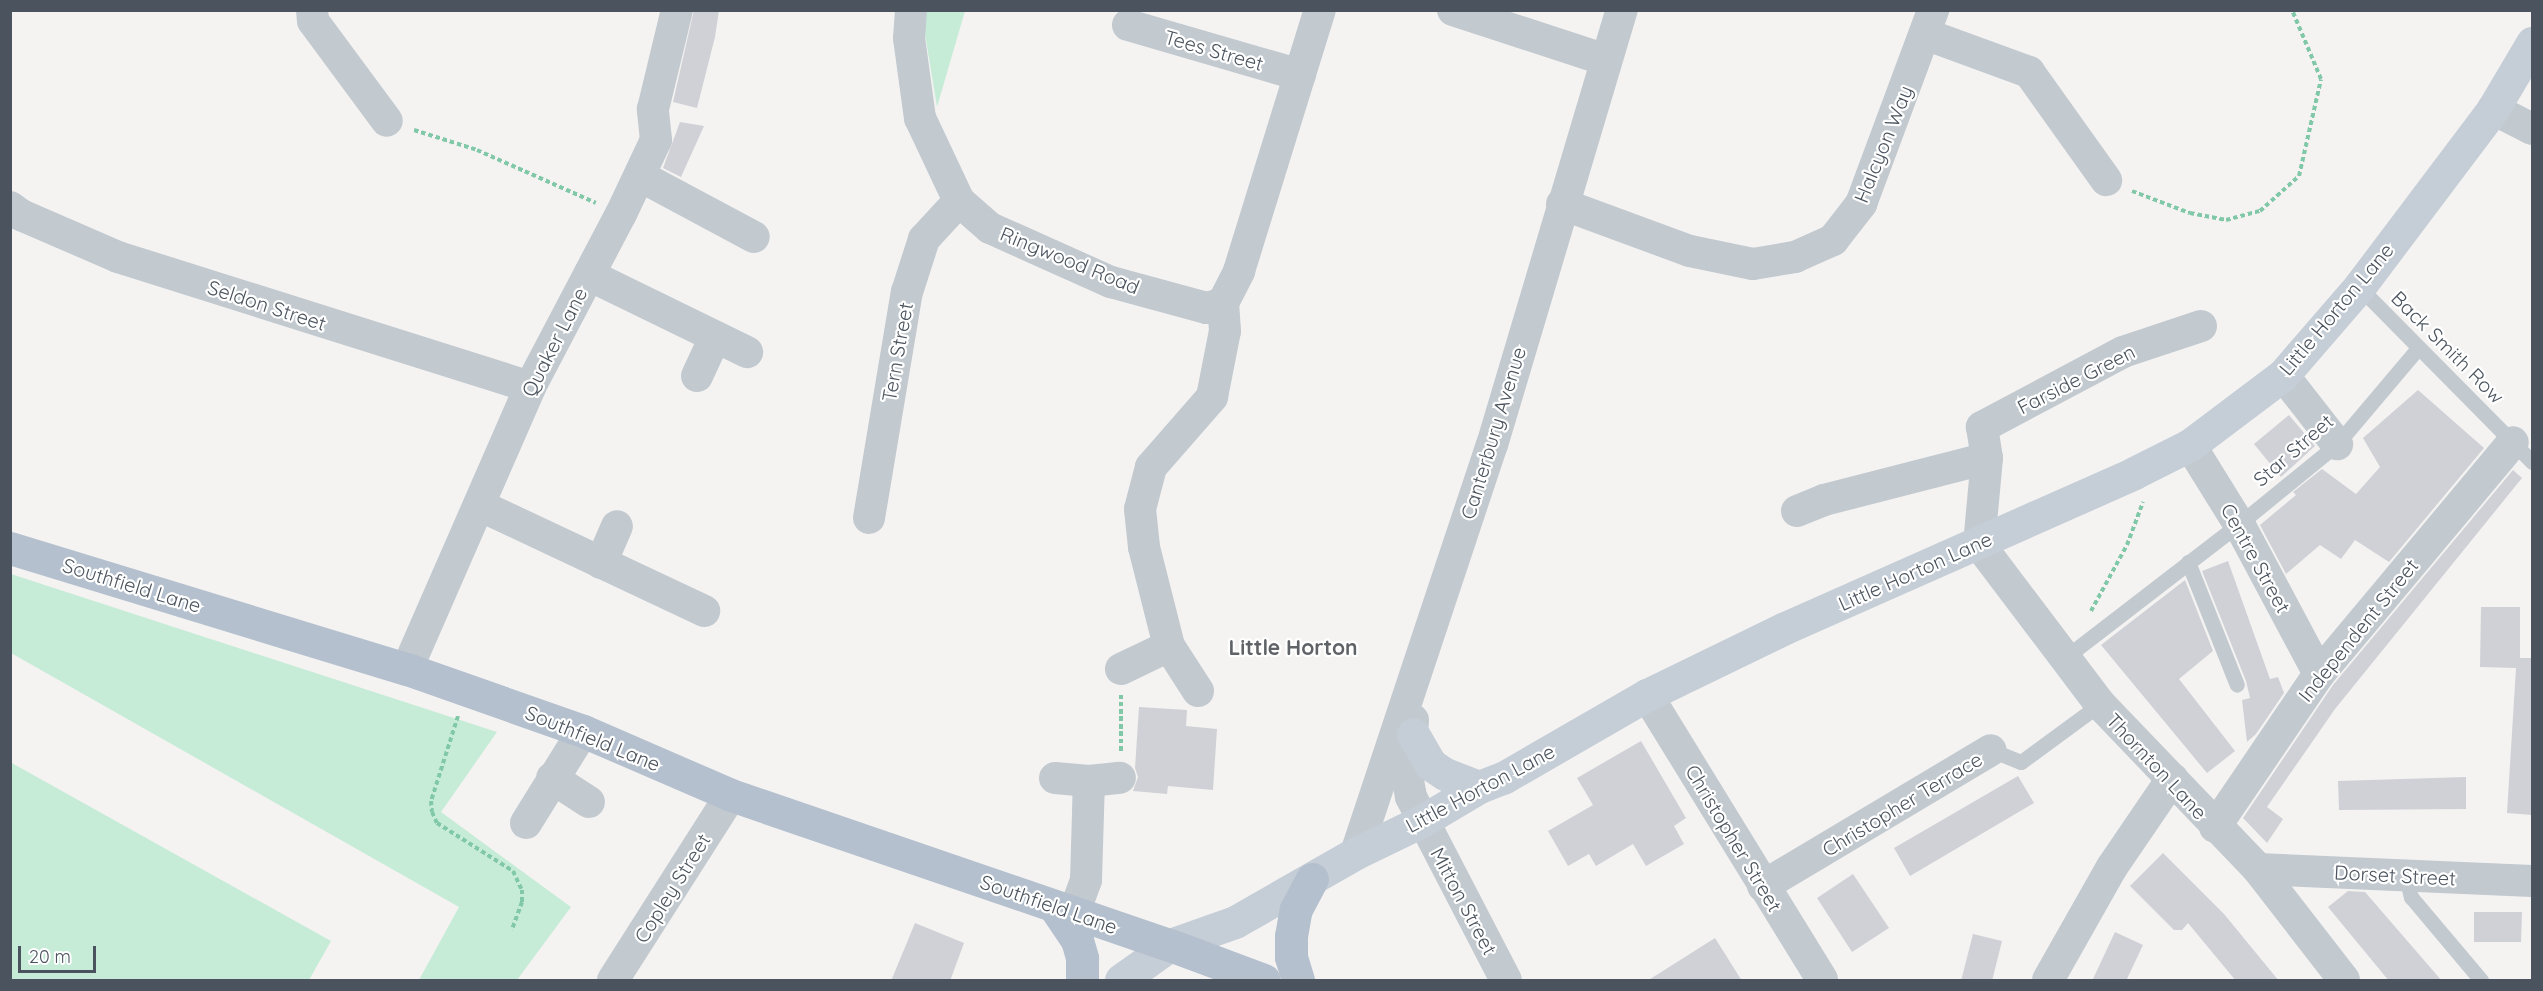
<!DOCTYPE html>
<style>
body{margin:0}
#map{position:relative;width:2543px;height:991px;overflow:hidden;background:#f4f3f2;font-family:Quicksand,sans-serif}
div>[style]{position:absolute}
.green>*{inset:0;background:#c6ecd7}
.building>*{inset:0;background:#d0d1d6}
.path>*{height:4px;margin-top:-2px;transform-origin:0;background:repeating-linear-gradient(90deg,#81c8a8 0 4.5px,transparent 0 7.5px)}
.lane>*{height:15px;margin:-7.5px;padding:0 7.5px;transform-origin:7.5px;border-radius:7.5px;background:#c2c9cf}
.street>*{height:32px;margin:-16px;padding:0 16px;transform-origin:16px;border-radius:16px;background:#c2c9cf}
.secondary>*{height:33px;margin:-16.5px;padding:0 16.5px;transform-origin:16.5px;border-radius:16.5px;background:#c5cdd6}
.primary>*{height:33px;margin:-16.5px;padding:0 16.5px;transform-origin:16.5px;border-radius:16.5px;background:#b5c0ce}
span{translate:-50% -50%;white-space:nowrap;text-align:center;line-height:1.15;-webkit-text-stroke:4.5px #fff;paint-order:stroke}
.street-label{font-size:20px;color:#4b545e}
.neighbourhood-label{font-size:21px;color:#5f6266;font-weight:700}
.frame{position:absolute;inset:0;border:12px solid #4b545e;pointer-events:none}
.scale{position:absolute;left:18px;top:946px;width:78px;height:27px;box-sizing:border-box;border:3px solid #4b545e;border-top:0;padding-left:8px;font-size:18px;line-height:21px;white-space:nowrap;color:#4b545e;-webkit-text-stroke:4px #fff;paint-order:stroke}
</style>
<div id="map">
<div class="green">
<div style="clip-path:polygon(925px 11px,965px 11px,937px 107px,924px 28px)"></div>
<div style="clip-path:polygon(11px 574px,497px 732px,441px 812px,571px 907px,517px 980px,419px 980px,459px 907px,11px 653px)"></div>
<div style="clip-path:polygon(10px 762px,331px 941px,309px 980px,11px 980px)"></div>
</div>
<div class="building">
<div style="clip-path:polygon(694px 10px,719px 10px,715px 37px,697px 108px,673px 102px)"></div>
<div style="clip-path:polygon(680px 122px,704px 126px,681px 177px,663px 168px)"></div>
<div style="clip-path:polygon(2418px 390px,2484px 448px,2389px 562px,2355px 540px,2341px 559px,2320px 545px,2286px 574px,2260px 525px,2296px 495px,2293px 492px,2322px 469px,2356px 494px,2380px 467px,2363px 438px)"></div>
<div style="clip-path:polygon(2289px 415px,2315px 446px,2281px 477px,2254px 444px)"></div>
<div style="clip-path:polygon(2513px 470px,2522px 478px,2335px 709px,2267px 807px,2283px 819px,2267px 843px,2243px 818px,2333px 685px)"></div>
<div style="clip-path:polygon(2228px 561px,2270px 679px,2278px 677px,2284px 693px,2256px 734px,2247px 742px,2242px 700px,2250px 698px,2246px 681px,2202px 571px)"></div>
<div style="clip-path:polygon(2185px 580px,2213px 651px,2179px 679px,2235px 751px,2207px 773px,2101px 645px)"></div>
<div style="clip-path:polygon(2481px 607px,2520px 607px,2520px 658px,2532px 658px,2532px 815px,2507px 813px,2516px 668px,2480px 667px)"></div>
<div style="clip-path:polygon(1139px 707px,1187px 710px,1186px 726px,1217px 729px,1213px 790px,1168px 786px,1167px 794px,1133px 791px,1138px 777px,1135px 768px)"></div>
<div style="clip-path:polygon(1641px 741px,1686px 818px,1674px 826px,1684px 844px,1646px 866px,1633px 844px,1596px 866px,1589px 854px,1568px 866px,1548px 831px,1593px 805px,1577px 778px)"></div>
<div style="clip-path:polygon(2018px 776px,2034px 803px,1910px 876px,1894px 848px)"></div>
<div style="clip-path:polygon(2466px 777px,2466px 809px,2339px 810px,2338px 781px)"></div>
<div style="clip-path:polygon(2163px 853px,2224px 914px,2279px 981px,2236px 981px,2188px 923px,2182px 930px,2174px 930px,2130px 886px)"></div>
<div style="clip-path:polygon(1853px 874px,1889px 928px,1852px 952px,1817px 898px)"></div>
<div style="clip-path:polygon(2348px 891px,2365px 892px,2442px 981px,2389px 981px,2328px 907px)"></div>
<div style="clip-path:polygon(2474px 912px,2522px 912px,2521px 942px,2474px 942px)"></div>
<div style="clip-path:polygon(915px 923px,964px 943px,950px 981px,891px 981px)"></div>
<div style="clip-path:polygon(2115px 932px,2143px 945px,2126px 981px,2092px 981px)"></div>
<div style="clip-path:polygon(1973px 934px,2002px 941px,1992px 981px,1961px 981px)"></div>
<div style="clip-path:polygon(1715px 938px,1742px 981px,1647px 981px)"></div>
</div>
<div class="path">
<div style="left:414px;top:130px;width:66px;rotate:17.6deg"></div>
<div style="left:477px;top:150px;width:130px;rotate:24deg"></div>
<div style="left:2132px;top:191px;width:62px;rotate:20.8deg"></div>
<div style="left:2190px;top:213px;width:37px;rotate:11deg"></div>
<div style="left:2226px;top:220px;width:35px;rotate:-15deg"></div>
<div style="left:2260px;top:211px;width:52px;rotate:-41.9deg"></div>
<div style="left:2299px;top:176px;width:99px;rotate:-77.2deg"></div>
<div style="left:2321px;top:79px;width:75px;rotate:-112.8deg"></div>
<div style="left:2091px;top:611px;width:75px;rotate:-61.4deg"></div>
<div style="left:2127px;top:545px;width:46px;rotate:-69.6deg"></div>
<div style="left:458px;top:716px;width:89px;rotate:107.6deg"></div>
<div style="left:431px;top:801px;width:11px;rotate:85deg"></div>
<div style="left:432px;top:812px;width:12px;rotate:66deg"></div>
<div style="left:437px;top:823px;width:90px;rotate:32.3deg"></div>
<div style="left:513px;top:871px;width:21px;rotate:65deg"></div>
<div style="left:522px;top:890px;width:12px;rotate:90deg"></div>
<div style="left:522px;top:902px;width:30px;rotate:110deg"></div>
<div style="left:1121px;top:751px;width:56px;rotate:-90deg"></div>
</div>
<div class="lane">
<div style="left:2359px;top:287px;width:246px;rotate:45.3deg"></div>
<div style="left:2188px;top:562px;width:132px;rotate:68.3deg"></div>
<div style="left:2066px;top:657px;width:218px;rotate:-37.6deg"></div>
<div style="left:2239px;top:524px;width:127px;rotate:-39.2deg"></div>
<div style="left:2337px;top:444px;width:126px;rotate:-49.8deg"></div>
<div style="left:1991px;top:750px;width:32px;rotate:22deg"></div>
<div style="left:2021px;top:762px;width:98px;rotate:-36.3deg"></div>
<div style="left:2406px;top:876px;width:22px;rotate:77deg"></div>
<div style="left:2411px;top:897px;width:109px;rotate:49.9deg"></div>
</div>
<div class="street">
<div style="left:312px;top:10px;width:11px;rotate:85deg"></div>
<div style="left:313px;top:21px;width:124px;rotate:53.5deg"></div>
<div style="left:911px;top:10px;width:28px;rotate:94deg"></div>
<div style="left:909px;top:38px;width:81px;rotate:82.2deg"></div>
<div style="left:920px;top:118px;width:92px;rotate:64.8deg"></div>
<div style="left:959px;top:201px;width:41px;rotate:41.1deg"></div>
<div style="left:990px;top:228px;width:133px;rotate:24.1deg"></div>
<div style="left:1111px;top:282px;width:99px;rotate:15.2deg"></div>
<div style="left:1207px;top:308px;width:17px;rotate:-17deg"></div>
<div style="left:1223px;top:303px;width:36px;rotate:-63deg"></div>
<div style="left:1239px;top:271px;width:273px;rotate:-72.8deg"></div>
<div style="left:1453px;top:10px;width:161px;rotate:18.1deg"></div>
<div style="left:1128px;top:25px;width:179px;rotate:16.2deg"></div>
<div style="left:1925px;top:34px;width:111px;rotate:20.1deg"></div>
<div style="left:2029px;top:72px;width:133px;rotate:54.5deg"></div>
<div style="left:2493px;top:109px;width:44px;rotate:27.1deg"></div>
<div style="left:640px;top:176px;width:129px;rotate:28.2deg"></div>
<div style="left:1562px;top:204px;width:136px;rotate:20.2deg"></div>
<div style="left:1690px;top:251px;width:64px;rotate:11.7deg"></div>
<div style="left:1753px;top:264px;width:43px;rotate:-9.5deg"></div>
<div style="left:1795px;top:257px;width:42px;rotate:-24.1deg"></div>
<div style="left:1833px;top:240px;width:46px;rotate:-52.1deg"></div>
<div style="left:1861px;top:204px;width:207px;rotate:-69.6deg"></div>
<div style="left:10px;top:207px;width:14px;rotate:36deg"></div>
<div style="left:21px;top:215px;width:106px;rotate:23.4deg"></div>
<div style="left:118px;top:257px;width:432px;rotate:17.5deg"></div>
<div style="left:589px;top:275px;width:176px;rotate:26deg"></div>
<div style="left:2201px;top:326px;width:82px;rotate:161.6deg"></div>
<div style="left:2123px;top:352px;width:160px;rotate:152deg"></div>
<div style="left:1982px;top:427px;width:31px;rotate:81deg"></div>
<div style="left:1987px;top:458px;width:86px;rotate:95.3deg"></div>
<div style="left:1979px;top:544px;width:201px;rotate:52.9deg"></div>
<div style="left:2100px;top:704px;width:228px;rotate:46.2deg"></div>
<div style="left:2258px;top:869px;width:140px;rotate:52.2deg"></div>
<div style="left:2283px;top:375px;width:88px;rotate:52deg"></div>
<div style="left:697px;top:376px;width:43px;rotate:-65.2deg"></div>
<div style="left:2190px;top:445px;width:93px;rotate:58.2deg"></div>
<div style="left:2239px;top:524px;width:170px;rotate:61.9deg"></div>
<div style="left:479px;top:505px;width:249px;rotate:25.2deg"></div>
<div style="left:1797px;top:511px;width:29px;rotate:-22deg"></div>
<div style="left:1824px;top:500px;width:168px;rotate:-14.4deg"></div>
<div style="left:869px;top:518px;width:229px;rotate:-80.5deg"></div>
<div style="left:907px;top:292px;width:56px;rotate:-72.2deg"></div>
<div style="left:924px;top:239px;width:52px;rotate:-47.4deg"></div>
<div style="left:601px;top:563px;width:40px;rotate:-66.6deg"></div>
<div style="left:407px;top:669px;width:308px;rotate:-66.4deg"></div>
<div style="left:530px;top:387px;width:195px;rotate:-62.3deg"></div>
<div style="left:621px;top:214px;width:82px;rotate:-64.7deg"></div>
<div style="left:656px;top:140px;width:31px;rotate:-96deg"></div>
<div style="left:653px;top:109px;width:102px;rotate:-76.4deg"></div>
<div style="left:1121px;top:669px;width:53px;rotate:-25.6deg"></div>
<div style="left:1198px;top:691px;width:54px;rotate:-122.8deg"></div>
<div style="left:1169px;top:646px;width:102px;rotate:-104.2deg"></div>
<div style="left:1144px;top:547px;width:38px;rotate:-96deg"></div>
<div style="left:1140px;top:509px;width:43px;rotate:-75.3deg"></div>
<div style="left:1151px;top:467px;width:93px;rotate:-48.9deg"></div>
<div style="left:1212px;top:397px;width:67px;rotate:-78.9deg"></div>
<div style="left:1225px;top:331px;width:28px;rotate:-94deg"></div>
<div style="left:1647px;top:695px;width:334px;rotate:58.4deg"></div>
<div style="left:1413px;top:720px;width:60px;rotate:94.8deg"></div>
<div style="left:1408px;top:780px;width:17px;rotate:80deg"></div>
<div style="left:1411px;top:797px;width:206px;rotate:62.6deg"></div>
<div style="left:552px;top:778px;width:44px;rotate:33deg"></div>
<div style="left:1055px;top:778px;width:34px;rotate:5deg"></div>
<div style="left:1089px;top:781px;width:31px;rotate:-6deg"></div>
<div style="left:526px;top:823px;width:108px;rotate:-58.2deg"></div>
<div style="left:2215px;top:827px;width:185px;rotate:-55.8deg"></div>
<div style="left:2319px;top:674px;width:302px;rotate:-50.1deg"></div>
<div style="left:1356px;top:853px;width:430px;rotate:-71.6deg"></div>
<div style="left:1492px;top:445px;width:454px;rotate:-73.4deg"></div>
<div style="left:2258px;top:869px;width:274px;rotate:2.5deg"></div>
<div style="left:1763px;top:886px;width:265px;rotate:-30.8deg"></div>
<div style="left:1074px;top:913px;width:35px;rotate:-70deg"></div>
<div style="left:1086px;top:880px;width:99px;rotate:-88.3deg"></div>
<div style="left:613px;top:980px;width:219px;rotate:-57.5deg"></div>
<div style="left:2048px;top:980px;width:130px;rotate:-60.5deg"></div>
<div style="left:2112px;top:867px;width:107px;rotate:-55.7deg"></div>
</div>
<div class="secondary">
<div style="left:1413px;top:734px;width:34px;rotate:60deg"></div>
<div style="left:1430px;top:764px;width:18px;rotate:34deg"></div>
<div style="left:1445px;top:774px;width:36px;rotate:21deg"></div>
<div style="left:1121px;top:980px;width:60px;rotate:-35.5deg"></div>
<div style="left:1170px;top:945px;width:69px;rotate:-19.5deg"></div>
<div style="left:1235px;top:922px;width:139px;rotate:-29.7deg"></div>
<div style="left:1356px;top:853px;width:73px;rotate:-25.9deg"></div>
<div style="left:1422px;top:821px;width:66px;rotate:-30.8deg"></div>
<div style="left:1479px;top:787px;width:26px;rotate:-21deg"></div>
<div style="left:1503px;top:778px;width:166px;rotate:-30deg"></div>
<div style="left:1647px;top:695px;width:153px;rotate:-25.9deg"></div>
<div style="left:1785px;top:628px;width:382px;rotate:-23.9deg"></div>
<div style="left:2134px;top:473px;width:63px;rotate:-26.6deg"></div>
<div style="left:2190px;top:445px;width:116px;rotate:-37deg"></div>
<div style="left:2283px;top:375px;width:116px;rotate:-49.2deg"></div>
<div style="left:2359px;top:287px;width:223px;rotate:-53deg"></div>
<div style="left:2493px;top:109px;width:77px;rotate:-59.4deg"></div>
</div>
<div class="primary">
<div style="left:10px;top:548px;width:415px;rotate:17deg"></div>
<div style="left:407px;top:669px;width:187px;rotate:19.4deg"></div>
<div style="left:583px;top:731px;width:161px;rotate:23.4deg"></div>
<div style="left:731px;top:795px;width:464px;rotate:18.9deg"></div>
<div style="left:1170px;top:945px;width:100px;rotate:20.4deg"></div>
<div style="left:1054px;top:906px;width:41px;rotate:55.9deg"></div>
<div style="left:1077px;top:940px;width:19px;rotate:74deg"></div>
<div style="left:1082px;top:958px;width:22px;rotate:90deg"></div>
<div style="left:1298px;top:980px;width:24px;rotate:-107deg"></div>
<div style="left:1291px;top:957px;width:21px;rotate:-90deg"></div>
<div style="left:1291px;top:936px;width:27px;rotate:-80deg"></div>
<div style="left:1296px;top:909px;width:34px;rotate:-62deg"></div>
</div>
<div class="street-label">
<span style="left:1214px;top:50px;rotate:16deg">Tees Street</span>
<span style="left:1883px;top:144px;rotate:-68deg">Halcyon Way</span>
<span style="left:1070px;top:260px;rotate:22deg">Ringwood Road</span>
<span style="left:267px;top:305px;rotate:18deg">Seldon Street</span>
<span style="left:2336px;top:309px;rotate:-50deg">Little Horton Lane</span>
<span style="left:554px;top:342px;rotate:-63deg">Quaker Lane</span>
<span style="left:2448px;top:347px;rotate:45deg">Back Smith Row</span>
<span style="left:897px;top:352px;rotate:-80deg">Tern Street</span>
<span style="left:2076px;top:379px;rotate:-27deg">Farside Green</span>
<span style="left:1493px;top:433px;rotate:-73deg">Canterbury Avenue</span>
<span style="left:2293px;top:450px;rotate:-41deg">Star Street</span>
<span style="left:2256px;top:558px;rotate:61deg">Centre Street</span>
<span style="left:1915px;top:571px;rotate:-24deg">Little Horton Lane</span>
<span style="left:132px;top:585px;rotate:17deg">Southfield Lane</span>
<span style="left:2358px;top:630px;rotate:-51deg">Independent Street</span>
<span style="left:593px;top:738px;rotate:22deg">Southfield Lane</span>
<span style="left:2157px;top:766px;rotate:47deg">Thornton Lane</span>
<span style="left:1480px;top:788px;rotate:-28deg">Little Horton Lane</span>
<span style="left:1902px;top:804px;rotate:-31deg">Christopher Terrace</span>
<span style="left:1734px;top:838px;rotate:59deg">Christopher Street</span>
<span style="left:2395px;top:875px;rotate:3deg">Dorset Street</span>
<span style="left:672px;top:888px;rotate:-58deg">Copley Street</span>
<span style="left:1464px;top:901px;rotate:62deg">Mitton Street</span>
<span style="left:1049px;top:904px;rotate:19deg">Southfield Lane</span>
</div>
<div class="neighbourhood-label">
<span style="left:1293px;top:647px">Little Horton</span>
</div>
<div class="frame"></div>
<div class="scale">20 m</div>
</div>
